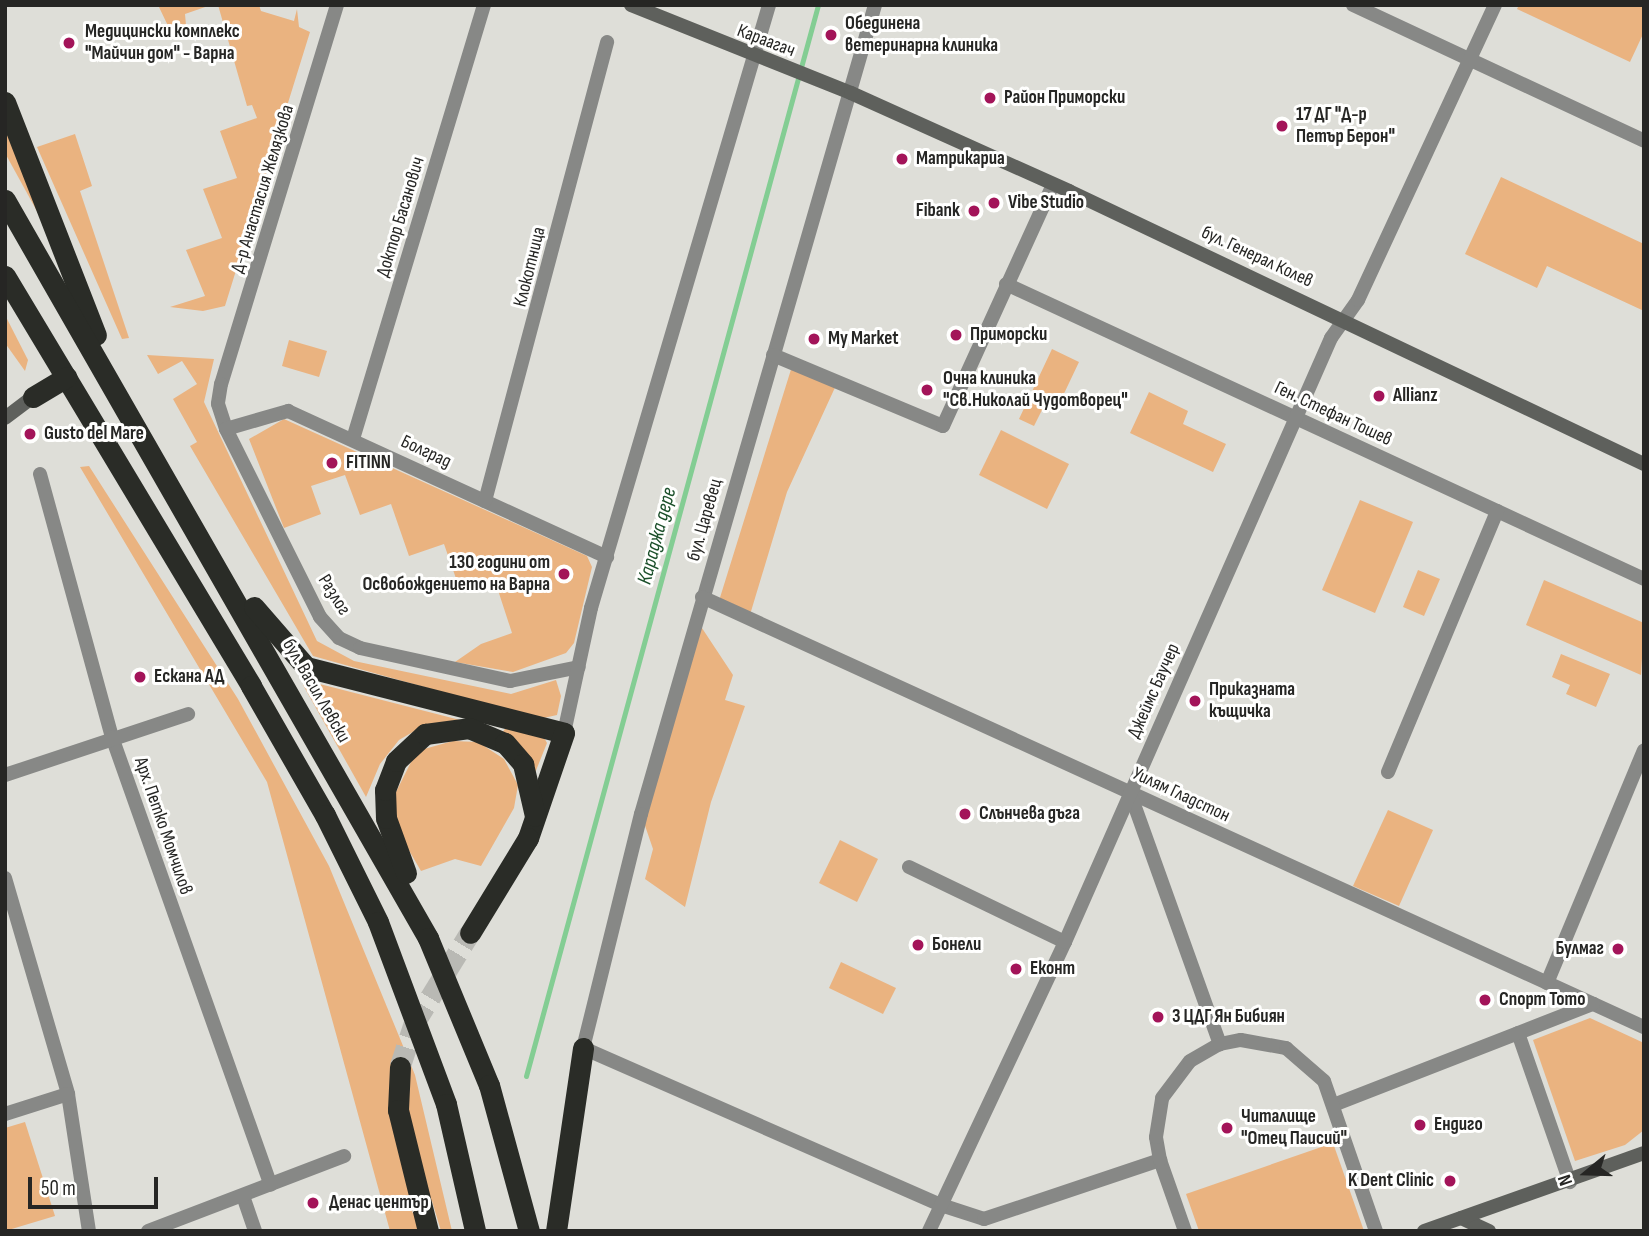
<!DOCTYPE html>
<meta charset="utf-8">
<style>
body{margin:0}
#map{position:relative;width:1649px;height:1236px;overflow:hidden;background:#deded8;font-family:"Sofia Sans Condensed",sans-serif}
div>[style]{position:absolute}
.green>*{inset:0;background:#eab380}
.stream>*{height:5px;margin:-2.5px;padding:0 2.5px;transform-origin:2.5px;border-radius:2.5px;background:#83cd93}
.highway-tunnel>*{height:21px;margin-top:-10.5px;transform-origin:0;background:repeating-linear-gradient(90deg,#b9b9b4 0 21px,transparent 0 31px)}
.street>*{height:14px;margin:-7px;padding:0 7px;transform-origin:7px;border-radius:7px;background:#878886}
.secondary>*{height:14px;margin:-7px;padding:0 7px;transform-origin:7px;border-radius:7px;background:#5e605c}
.highway>*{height:21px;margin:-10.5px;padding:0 10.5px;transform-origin:10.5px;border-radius:10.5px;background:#2a2c27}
.dots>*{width:19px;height:19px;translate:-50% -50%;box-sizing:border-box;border:4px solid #fffffe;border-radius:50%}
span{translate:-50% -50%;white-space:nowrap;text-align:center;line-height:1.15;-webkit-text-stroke:6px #fffffe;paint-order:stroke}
.poi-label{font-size:19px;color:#262624;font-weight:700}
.left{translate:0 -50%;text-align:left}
.right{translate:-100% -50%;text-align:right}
.street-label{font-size:19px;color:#262624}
.water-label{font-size:21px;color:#1c502b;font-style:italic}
.frame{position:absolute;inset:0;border:7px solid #262624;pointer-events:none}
.north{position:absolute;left:1551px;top:1138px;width:70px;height:70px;-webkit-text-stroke:5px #fffffe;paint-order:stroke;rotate:251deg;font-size:19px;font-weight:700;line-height:28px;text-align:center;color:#262624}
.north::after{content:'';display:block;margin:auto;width:24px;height:32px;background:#262624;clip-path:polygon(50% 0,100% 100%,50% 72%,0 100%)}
.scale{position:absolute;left:28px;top:1177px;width:130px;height:32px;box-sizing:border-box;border:4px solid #262624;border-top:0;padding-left:9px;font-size:21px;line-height:24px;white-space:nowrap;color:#262624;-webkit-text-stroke:5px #fffffe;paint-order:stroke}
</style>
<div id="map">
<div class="green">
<div style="clip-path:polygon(158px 5px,211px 5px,185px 14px,186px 25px,170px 30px)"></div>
<div style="clip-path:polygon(218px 5px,259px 5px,261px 11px,294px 21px,297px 9px,299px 27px,310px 32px,225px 306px,203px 311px,170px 307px,205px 296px,186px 250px,222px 238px,203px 189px,237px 178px,220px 131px,257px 118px,252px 105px,247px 106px)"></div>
<div style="clip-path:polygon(1519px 5px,1644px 5px,1644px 32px,1630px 62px,1517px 9px)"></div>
<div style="clip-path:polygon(5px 118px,44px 224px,5px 153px)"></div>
<div style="clip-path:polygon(75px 134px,92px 186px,80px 191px,129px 338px,122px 339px,37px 147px)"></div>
<div style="clip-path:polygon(1501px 177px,1644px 244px,1644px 311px,1547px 266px,1537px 288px,1465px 254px)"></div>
<div style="clip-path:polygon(5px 315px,28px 360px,25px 371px,5px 343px)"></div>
<div style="clip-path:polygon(289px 340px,327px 351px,319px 377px,282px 366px)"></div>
<div style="clip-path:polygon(1052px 349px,1079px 362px,1060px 402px,1044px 406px,1034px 426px,1019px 419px)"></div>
<div style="clip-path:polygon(147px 355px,214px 359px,204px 402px,317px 641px,354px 661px,511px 694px,556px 680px,561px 696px,557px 715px,539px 719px,313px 656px,190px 446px,197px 442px,173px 399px,197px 384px,182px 361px,158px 374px)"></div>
<div style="clip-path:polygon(793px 363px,838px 381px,787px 492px,749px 618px,718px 604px)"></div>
<div style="clip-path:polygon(1149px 392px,1188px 411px,1183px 424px,1226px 444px,1213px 472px,1130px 433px)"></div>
<div style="clip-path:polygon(284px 419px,587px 556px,592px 567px,574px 643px,566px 653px,513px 672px,455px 662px,481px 644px,512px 633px,494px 578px,460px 590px,444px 544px,409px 556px,391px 504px,360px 515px,345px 475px,311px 486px,321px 514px,284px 528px,249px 439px)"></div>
<div style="clip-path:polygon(1001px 430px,1069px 464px,1047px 509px,979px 475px)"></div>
<div style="clip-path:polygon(89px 466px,238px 699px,329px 866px,415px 1075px,452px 1231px,441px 1231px,432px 1201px,429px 1201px,393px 1065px,420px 1231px,390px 1231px,267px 782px,80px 467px)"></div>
<div style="clip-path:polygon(1360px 500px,1413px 522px,1375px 613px,1322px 590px)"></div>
<div style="clip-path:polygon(1418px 570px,1440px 579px,1424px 616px,1403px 607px)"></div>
<div style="clip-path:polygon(1544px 580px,1644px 623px,1641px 675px,1526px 625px)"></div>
<div style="clip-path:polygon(696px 619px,733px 675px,725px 700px,745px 706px,711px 802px,685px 907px,645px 879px,653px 849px,641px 814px)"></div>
<div style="clip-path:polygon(1561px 654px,1610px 674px,1596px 707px,1566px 694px,1570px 685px,1552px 677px)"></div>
<div style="clip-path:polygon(308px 681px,460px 720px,423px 726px,399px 740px,380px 764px,366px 797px,303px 685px)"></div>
<div style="clip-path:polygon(507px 726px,543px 736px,547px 743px,533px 778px,502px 733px)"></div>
<div style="clip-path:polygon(453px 741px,478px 742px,504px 759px,518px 785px,514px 808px,481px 866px,455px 859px,421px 871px,393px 823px,391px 802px,413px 758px,424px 749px)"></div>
<div style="clip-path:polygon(1388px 810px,1433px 830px,1399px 906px,1353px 886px)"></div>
<div style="clip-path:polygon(840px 840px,878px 859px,857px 902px,819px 883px)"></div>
<div style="clip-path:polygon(841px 962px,896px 988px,883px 1014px,829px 988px)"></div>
<div style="clip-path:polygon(1590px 1018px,1644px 1043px,1644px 1130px,1625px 1145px,1575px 1161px,1533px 1040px)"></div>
<div style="clip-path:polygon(25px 1122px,55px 1216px,5px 1231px,5px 1128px)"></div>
<div style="clip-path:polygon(1333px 1143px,1364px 1231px,1199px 1231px,1186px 1194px)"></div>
</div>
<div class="stream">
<div style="left:526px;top:1076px;width:1110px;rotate:-74.75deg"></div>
</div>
<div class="highway-tunnel">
<div style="left:400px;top:1067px;width:45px;rotate:-72deg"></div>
<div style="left:414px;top:1024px;width:107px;rotate:-58.4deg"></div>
</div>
<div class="street">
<div style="left:337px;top:5px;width:396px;rotate:107deg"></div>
<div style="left:221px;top:384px;width:20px;rotate:99deg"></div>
<div style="left:218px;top:404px;width:26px;rotate:72deg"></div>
<div style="left:226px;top:429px;width:210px;rotate:63.4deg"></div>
<div style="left:320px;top:617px;width:28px;rotate:48deg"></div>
<div style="left:339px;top:638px;width:23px;rotate:25deg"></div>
<div style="left:360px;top:648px;width:154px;rotate:12.4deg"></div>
<div style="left:510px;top:681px;width:70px;rotate:-11.5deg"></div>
<div style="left:875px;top:5px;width:842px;rotate:106.13deg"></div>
<div style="left:641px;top:814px;width:241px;rotate:103.9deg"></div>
<div style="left:583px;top:1048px;width:391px;rotate:23.7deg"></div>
<div style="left:941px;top:1205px;width:45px;rotate:18deg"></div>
<div style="left:984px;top:1219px;width:186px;rotate:-18.5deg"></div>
<div style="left:1353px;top:5px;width:321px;rotate:25deg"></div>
<div style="left:1006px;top:284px;width:703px;rotate:24.81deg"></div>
<div style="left:773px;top:355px;width:184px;rotate:22.7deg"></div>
<div style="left:943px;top:426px;width:265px;rotate:-65.5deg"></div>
<div style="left:226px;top:429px;width:65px;rotate:-16.2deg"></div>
<div style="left:288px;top:411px;width:351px;rotate:24.6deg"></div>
<div style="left:353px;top:439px;width:453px;rotate:-73.2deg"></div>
<div style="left:40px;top:474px;width:273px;rotate:74.7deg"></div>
<div style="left:112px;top:737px;width:475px;rotate:70.5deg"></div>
<div style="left:485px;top:501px;width:475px;rotate:-75.1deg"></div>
<div style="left:702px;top:597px;width:1036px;rotate:24.54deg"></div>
<div style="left:564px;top:733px;width:128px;rotate:-77.8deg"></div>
<div style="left:591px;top:608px;width:629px;rotate:-73.55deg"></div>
<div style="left:1388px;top:772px;width:283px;rotate:-67.3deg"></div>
<div style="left:5px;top:775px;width:193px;rotate:-18.4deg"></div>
<div style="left:1130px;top:793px;width:267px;rotate:70.3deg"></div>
<div style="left:909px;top:867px;width:173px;rotate:25.7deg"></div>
<div style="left:5px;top:878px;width:225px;rotate:73.7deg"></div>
<div style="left:68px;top:1094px;width:139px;rotate:81.3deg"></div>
<div style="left:1547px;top:983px;width:252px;rotate:-67.4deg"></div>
<div style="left:1518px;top:1033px;width:158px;rotate:70.8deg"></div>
<div style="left:1336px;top:1104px;width:276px;rotate:-21.3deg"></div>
<div style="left:5px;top:1114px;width:66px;rotate:-17.6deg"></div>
<div style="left:243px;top:1196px;width:37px;rotate:71deg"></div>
<div style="left:148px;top:1231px;width:210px;rotate:-20.9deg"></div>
<div style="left:929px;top:1231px;width:319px;rotate:-64.8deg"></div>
<div style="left:1065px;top:942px;width:660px;rotate:-66.23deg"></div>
<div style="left:1331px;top:338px;width:47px;rotate:-54.6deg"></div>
<div style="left:1358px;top:300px;width:325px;rotate:-65.1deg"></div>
<div style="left:1185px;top:1231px;width:75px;rotate:-109.4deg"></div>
<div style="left:1160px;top:1160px;width:23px;rotate:-100deg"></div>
<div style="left:1156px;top:1137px;width:39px;rotate:-81deg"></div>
<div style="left:1162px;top:1098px;width:46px;rotate:-52.9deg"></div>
<div style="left:1190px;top:1061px;width:34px;rotate:-30deg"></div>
<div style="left:1220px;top:1044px;width:21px;rotate:-11deg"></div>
<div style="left:1241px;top:1040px;width:46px;rotate:10.1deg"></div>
<div style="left:1286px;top:1048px;width:50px;rotate:41deg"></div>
<div style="left:1324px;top:1081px;width:159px;rotate:70.9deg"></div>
</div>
<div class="secondary">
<div style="left:631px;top:5px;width:237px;rotate:21.8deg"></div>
<div style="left:851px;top:93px;width:239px;rotate:24.2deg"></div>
<div style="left:1069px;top:191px;width:637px;rotate:25.4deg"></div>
<div style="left:5px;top:418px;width:35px;rotate:-37deg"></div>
<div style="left:1461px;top:1218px;width:31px;rotate:25deg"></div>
<div style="left:1424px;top:1231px;width:233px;rotate:-19.5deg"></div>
</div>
<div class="highway">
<div style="left:5px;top:102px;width:250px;rotate:68.7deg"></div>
<div style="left:5px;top:200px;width:851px;rotate:60.18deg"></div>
<div style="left:428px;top:938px;width:159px;rotate:67.5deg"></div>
<div style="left:489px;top:1085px;width:151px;rotate:74.7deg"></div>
<div style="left:5px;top:276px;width:478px;rotate:59deg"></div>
<div style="left:251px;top:686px;width:149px;rotate:60.2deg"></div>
<div style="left:325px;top:815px;width:119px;rotate:63.6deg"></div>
<div style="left:378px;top:922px;width:194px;rotate:69.5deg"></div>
<div style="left:446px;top:1104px;width:130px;rotate:77.1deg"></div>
<div style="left:33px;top:397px;width:39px;rotate:-31deg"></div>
<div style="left:254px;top:607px;width:79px;rotate:49.1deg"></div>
<div style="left:306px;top:667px;width:266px;rotate:14.3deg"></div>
<div style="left:564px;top:733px;width:111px;rotate:108.9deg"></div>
<div style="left:528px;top:838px;width:111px;rotate:121.4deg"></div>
<div style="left:406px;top:873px;width:59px;rotate:-110deg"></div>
<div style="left:386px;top:818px;width:28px;rotate:-92deg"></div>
<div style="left:385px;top:790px;width:31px;rotate:-69deg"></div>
<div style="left:396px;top:761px;width:40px;rotate:-43deg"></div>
<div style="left:425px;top:734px;width:44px;rotate:-7.8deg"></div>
<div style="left:469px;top:728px;width:39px;rotate:23deg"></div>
<div style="left:505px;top:743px;width:28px;rotate:49deg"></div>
<div style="left:523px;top:764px;width:53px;rotate:77deg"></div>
<div style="left:400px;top:1067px;width:43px;rotate:92.7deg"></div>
<div style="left:398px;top:1110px;width:125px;rotate:76.1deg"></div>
<div style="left:556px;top:1231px;width:185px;rotate:-81.6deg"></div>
</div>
<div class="dots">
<div style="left:831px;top:35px;background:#a31459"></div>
<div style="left:69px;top:43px;background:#a31459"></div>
<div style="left:990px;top:98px;background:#a31459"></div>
<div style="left:1282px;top:126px;background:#a31459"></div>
<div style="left:902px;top:159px;background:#a31459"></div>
<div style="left:994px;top:203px;background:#a31459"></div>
<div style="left:974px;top:211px;background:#a31459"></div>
<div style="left:956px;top:335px;background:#a31459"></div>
<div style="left:814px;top:339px;background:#a31459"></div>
<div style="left:927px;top:390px;background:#a31459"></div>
<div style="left:1379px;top:396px;background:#a31459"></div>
<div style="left:30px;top:434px;background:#a31459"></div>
<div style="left:332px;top:463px;background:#a31459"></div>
<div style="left:564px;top:574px;background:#a31459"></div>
<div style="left:140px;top:677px;background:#a31459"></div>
<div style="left:1195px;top:701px;background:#a31459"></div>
<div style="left:965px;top:814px;background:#a31459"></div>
<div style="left:918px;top:945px;background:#a31459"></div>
<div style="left:1618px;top:949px;background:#a31459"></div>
<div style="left:1016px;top:969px;background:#a31459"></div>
<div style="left:1485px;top:1000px;background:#a31459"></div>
<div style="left:1158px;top:1017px;background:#a31459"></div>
<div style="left:1420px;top:1125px;background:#a31459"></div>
<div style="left:1227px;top:1128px;background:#a31459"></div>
<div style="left:1450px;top:1181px;background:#a31459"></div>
<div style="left:313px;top:1203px;background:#a31459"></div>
</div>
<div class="poi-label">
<span class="left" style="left:845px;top:35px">Обединена<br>ветеринарна клиника</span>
<span class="left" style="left:85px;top:43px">Медицински комплекс<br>"Майчин дом" - Варна</span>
<span class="left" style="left:1004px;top:98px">Район Приморски</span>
<span class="left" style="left:1296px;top:126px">17 ДГ "Д-р<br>Петър Берон"</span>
<span class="left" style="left:916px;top:159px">Матрикариа</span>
<span class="left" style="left:1008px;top:203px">Vibe Studio</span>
<span class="right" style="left:960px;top:211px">Fibank</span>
<span class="left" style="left:970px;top:335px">Приморски</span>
<span class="left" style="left:828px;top:339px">My Market</span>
<span class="left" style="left:943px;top:390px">Очна клиника<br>"Св.Николай Чудотворец"</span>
<span class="left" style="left:1393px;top:396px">Allianz</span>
<span class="left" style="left:44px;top:434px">Gusto del Mare</span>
<span class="left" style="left:346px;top:463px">FITINN</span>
<span class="right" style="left:550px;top:574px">130 години от<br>Освобождението на Варна</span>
<span class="left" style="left:154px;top:677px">Ескана АД</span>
<span class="left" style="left:1209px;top:701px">Приказната<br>къщичка</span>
<span class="left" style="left:979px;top:814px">Слънчева дъга</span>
<span class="left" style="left:932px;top:945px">Бонели</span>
<span class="right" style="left:1604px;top:949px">Булмаг</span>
<span class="left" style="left:1030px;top:969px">Еконт</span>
<span class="left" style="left:1499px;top:1000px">Спорт Тото</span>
<span class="left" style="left:1172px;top:1017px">3 ЦДГ Ян Бибиян</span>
<span class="left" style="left:1241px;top:1128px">Читалище<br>"Отец Паисий"</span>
<span class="left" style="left:1434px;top:1125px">Ендиго</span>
<span class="right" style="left:1434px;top:1181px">K Dent Clinic</span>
<span class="left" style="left:329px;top:1203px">Денас център</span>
</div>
<div class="street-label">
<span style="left:766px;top:41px;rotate:21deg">Караагач</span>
<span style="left:263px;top:189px;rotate:-73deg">Д-р Анастасия Желязкова</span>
<span style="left:401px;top:217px;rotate:-73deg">Доктор Басанович</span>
<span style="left:1257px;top:257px;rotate:25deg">бул. Генерал Колев</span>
<span style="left:530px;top:267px;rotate:-76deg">Клокотница</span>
<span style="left:1333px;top:414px;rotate:25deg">Ген. Стефан Тошев</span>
<span style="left:426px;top:452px;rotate:25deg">Болград</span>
<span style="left:705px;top:520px;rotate:-74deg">бул. Царевец</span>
<span style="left:334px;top:595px;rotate:58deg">Разлог</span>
<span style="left:316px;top:691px;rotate:60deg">бул. Васил Левски</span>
<span style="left:1154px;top:691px;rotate:-66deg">Джеймс Баучер</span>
<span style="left:1181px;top:795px;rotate:25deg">Уилям Гладстон</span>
<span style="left:163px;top:826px;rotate:71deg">Арх. Петко Момчилов</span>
</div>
<div class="water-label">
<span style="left:657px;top:536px;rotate:-75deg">Караджа дере</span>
</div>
<div class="frame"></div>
<div class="north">N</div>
<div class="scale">50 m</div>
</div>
